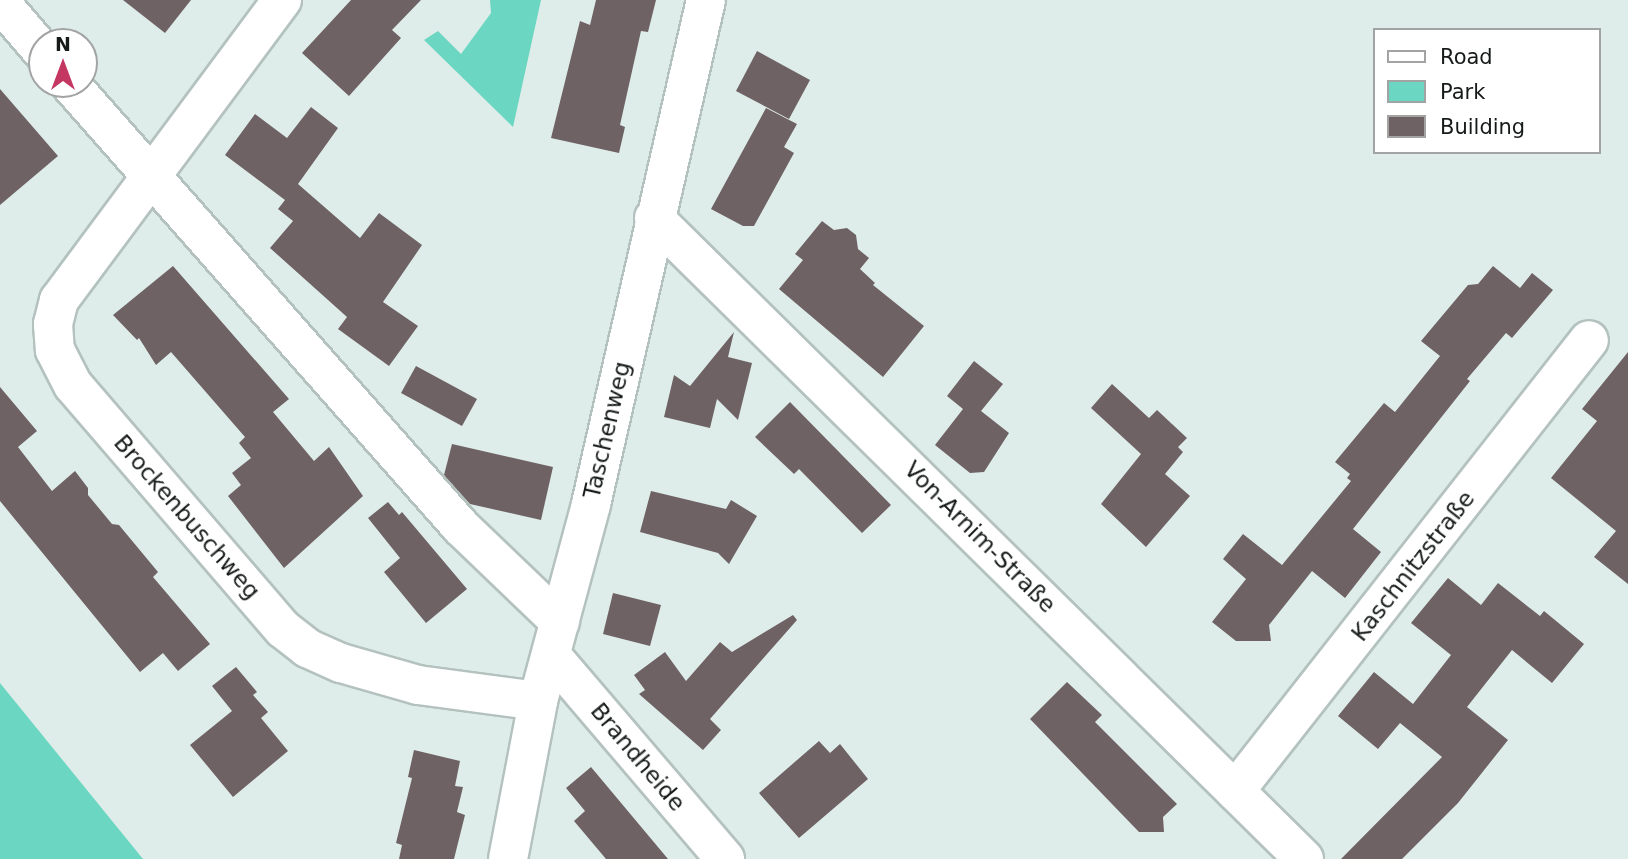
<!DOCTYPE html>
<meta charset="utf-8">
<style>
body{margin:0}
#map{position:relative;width:1628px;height:859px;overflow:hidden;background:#dfedea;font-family:"DejaVu Sans",sans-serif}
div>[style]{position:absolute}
.green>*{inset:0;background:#6bd6c1}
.building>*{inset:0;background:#6f6264}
.roads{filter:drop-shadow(2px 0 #b4c2bf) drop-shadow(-2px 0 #b4c2bf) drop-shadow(0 2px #b4c2bf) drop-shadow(0 -2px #b4c2bf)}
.minor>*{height:38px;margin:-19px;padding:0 19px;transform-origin:19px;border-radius:19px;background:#fff}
span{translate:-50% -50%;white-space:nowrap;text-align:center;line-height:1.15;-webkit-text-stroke:7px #fff;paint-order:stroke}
.street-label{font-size:23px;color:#161b1a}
.legend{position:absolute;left:1373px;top:28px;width:228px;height:126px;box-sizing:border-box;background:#fff;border:2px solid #a2a4a3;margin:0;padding:9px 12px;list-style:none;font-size:21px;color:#161b1a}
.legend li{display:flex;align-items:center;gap:14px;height:35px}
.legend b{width:35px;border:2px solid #a2a4a3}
.north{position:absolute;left:28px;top:28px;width:70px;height:70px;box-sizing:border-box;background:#fff;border:2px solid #a2a4a3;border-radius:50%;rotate:0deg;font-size:19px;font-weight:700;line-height:28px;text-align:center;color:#161b1a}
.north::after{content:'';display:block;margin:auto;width:24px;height:32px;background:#c53763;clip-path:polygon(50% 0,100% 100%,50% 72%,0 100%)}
</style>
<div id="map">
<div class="green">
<div style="clip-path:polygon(490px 0,541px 0,513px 127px,424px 40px,438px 31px,461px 54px,491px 13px)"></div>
<div style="clip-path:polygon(0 683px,143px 859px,0 859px)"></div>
</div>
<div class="building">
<div style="clip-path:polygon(123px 0,191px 0,165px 33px)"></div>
<div style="clip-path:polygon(351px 0,421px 0,392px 30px,401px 38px,349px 96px,302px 53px)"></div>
<div style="clip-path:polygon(596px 0,656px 0,648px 32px,641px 31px,620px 125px,625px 127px,619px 153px,551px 138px,580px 21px,590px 25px)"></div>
<div style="clip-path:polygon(757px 51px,810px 80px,789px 119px,736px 91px)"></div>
<div style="clip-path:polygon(0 89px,58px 156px,0 205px)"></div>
<div style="clip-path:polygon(311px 107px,338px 128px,298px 184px,360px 238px,379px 213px,422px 245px,383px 302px,418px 326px,389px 366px,338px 329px,347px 317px,270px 248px,293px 221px,278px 209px,285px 200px,225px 155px,255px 114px,287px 138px)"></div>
<div style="clip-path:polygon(766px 108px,797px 124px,784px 147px,794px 153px,754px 226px,743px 226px,711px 209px)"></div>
<div style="clip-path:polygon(822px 221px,834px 230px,847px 228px,856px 235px,858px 249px,869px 258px,860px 269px,875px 283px,873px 285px,924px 326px,883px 377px,779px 289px,803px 260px,795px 254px)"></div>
<div style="clip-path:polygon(173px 266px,289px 399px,273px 412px,314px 461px,329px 447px,363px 496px,284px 568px,228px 496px,241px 485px,232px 473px,251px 458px,239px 443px,245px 437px,171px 352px,156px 365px,139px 338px,137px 340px,113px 315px)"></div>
<div style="clip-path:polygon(1493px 266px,1520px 288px,1532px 273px,1553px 290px,1512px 338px,1506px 333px,1467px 379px,1470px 381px,1353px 529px,1381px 552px,1345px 598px,1312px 571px,1269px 625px,1271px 641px,1236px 641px,1212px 622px,1246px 579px,1223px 559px,1243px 534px,1282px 565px,1351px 481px,1347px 478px,1350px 474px,1335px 462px,1384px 403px,1395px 412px,1440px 356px,1421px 341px,1468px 285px,1478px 284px)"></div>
<div style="clip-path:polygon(734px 332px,728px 357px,752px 363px,738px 420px,717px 399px,710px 428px,664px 417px,674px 375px,690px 386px)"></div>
<div style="clip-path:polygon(1628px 352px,1628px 584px,1594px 557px,1616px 531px,1551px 478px,1597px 421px,1582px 409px)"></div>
<div style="clip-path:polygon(974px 361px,1003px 384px,981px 411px,1009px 433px,984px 472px,970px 473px,935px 445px,963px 409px,947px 396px)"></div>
<div style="clip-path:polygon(416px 366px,477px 399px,462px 426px,401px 393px)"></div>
<div style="clip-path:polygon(1112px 384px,1149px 418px,1157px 410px,1187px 438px,1178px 447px,1183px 452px,1165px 474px,1190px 496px,1146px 547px,1101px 504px,1141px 454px,1091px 408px)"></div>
<div style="clip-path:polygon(0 387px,37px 431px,18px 447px,52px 491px,75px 471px,88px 488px,88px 495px,112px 524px,119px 525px,158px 572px,153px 577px,210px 644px,178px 671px,163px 653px,140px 672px,0 501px)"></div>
<div style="clip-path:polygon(790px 402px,891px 505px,862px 533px,799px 469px,794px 474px,755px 437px)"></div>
<div style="clip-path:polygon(452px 444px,553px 467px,541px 520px,470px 504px,444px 475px)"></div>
<div style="clip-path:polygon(651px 491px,726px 509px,731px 500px,757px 516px,729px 564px,718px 553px,640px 532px)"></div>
<div style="clip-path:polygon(388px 502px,399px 515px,402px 512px,467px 589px,426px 623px,384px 572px,400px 558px,368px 518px)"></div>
<div style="clip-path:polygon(1448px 578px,1481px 605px,1498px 583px,1540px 616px,1544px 611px,1584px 644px,1552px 683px,1512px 650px,1467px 707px,1508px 740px,1458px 803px,1402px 859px,1341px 859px,1442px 757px,1400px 723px,1378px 749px,1338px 716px,1374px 672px,1413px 704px,1451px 655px,1411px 623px)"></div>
<div style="clip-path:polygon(613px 593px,661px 605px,650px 646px,603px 634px)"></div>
<div style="clip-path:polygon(793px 615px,797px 620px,710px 719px,721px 730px,703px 750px,639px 694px,645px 690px,634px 675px,665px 652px,686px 681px,720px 642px,732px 652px)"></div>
<div style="clip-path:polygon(236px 667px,257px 692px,253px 695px,268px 712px,261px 718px,288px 751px,233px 797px,190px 745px,232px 711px,212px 686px)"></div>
<div style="clip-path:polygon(1067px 682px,1102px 715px,1095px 722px,1177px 804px,1163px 817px,1164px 832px,1139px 832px,1030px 719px)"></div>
<div style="clip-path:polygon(819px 741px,830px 753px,840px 744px,868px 779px,799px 838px,759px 793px)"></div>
<div style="clip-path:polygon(414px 750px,460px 761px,455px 786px,463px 787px,457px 812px,465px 815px,454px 859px,399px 859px,402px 845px,396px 843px,412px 778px,408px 777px)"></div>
<div style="clip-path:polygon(591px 767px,668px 859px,606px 859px,574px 821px,585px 811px,566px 788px)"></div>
</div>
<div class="roads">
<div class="minor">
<div style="left:282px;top:0;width:374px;rotate:126.6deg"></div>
<div style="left:59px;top:300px;width:25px;rotate:104deg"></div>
<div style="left:53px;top:324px;width:26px;rotate:86deg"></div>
<div style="left:55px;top:350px;width:39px;rotate:63deg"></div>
<div style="left:73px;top:385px;width:322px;rotate:49.3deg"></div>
<div style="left:283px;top:629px;width:31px;rotate:38deg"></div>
<div style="left:307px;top:648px;width:37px;rotate:24deg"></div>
<div style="left:341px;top:663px;width:80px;rotate:15.9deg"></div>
<div style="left:418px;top:685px;width:121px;rotate:7.6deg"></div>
<div style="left:0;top:2px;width:65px;rotate:49.4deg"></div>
<div style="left:70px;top:84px;width:591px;rotate:48.57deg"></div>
<div style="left:461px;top:527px;width:137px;rotate:43.8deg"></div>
<div style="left:654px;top:218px;width:913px;rotate:44.6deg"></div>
<div style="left:551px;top:655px;width:268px;rotate:49.5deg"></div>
<div style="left:1235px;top:791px;width:573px;rotate:-51.87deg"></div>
<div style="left:508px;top:859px;width:161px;rotate:-79.2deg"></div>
<div style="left:538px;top:701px;width:204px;rotate:-74.9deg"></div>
<div style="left:591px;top:504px;width:517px;rotate:-77.15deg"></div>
</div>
</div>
<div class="street-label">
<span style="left:607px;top:430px;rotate:-77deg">Taschenweg</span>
<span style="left:187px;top:517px;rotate:49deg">Brockenbuschweg</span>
<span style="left:980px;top:537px;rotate:45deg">Von-Arnim-Straße</span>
<span style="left:1413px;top:566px;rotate:-52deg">Kaschnitzstraße</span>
<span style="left:638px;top:757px;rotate:50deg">Brandheide</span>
</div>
<ul class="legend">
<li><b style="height:9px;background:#fff"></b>Road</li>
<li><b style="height:19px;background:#6bd6c1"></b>Park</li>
<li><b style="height:19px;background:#6f6264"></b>Building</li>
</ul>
<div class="north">N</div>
</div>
